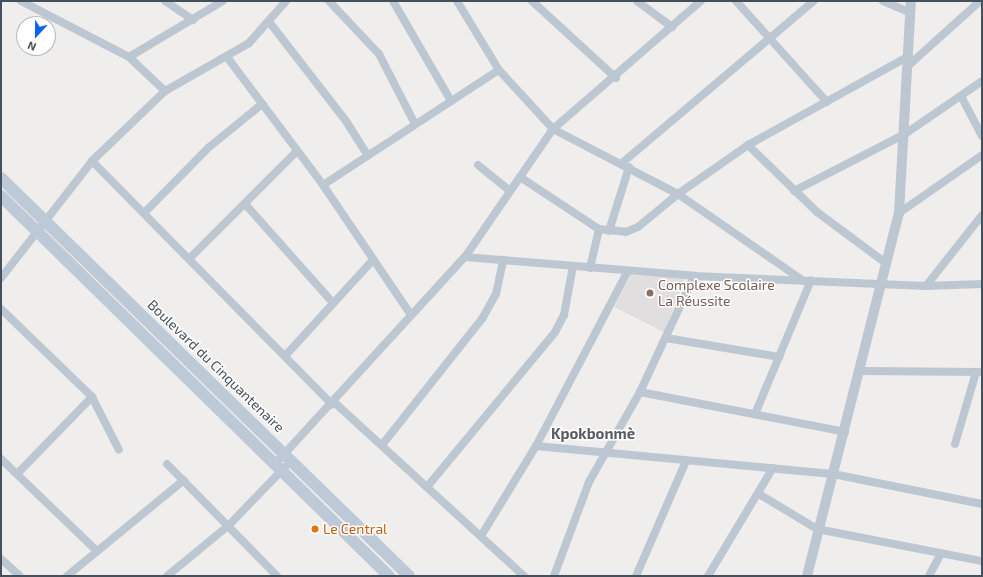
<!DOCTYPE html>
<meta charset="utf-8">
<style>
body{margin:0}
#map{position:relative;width:983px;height:577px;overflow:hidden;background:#f0eded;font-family:"Exo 2",sans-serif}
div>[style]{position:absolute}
.education>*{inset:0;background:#e1dedf}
.minor>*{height:8px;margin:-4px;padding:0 4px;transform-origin:4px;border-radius:4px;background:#bcc7d1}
.tertiary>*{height:10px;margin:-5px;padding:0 5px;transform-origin:5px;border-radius:5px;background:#bcc7d1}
.secondary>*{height:12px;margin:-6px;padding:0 6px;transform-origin:6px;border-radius:6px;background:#bec9d8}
.dots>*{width:11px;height:11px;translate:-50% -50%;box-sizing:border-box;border:2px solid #fff;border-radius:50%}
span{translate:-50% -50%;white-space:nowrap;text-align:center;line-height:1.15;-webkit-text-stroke:3px #fff;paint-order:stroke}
.education-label{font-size:14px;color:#785e54}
.left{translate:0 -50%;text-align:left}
.street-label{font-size:14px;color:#44505c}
.food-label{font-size:14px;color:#c56008}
.neighbourhood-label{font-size:15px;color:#595d63;font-weight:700}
.frame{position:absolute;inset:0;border:2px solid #44505c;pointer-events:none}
.north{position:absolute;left:16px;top:16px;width:40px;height:40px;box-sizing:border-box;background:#fff;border:1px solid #b4b9be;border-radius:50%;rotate:202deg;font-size:11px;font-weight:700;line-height:16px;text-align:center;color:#44505c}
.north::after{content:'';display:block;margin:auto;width:14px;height:18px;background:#0b65ec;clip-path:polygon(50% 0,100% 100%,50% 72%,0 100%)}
</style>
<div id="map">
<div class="education">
<div style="clip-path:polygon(631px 275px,685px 279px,664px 332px,614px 307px)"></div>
</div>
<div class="minor">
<div style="left:21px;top:1px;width:122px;rotate:27.4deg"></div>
<div style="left:129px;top:57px;width:50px;rotate:43.4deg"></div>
<div style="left:165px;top:1px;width:34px;rotate:34deg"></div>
<div style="left:329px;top:1px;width:73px;rotate:46.7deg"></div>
<div style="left:379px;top:54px;width:79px;rotate:62.8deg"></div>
<div style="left:393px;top:1px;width:116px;rotate:59.9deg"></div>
<div style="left:457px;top:1px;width:81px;rotate:58.7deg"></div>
<div style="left:499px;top:70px;width:80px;rotate:47.5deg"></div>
<div style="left:553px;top:129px;width:141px;rotate:27.5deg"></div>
<div style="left:678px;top:194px;width:151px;rotate:34.7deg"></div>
<div style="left:532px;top:1px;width:114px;rotate:42.5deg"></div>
<div style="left:637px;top:1px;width:44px;rotate:36.6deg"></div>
<div style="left:736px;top:1px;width:136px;rotate:48deg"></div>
<div style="left:883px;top:1px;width:30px;rotate:23deg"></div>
<div style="left:270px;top:23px;width:124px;rotate:52.2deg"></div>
<div style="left:346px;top:121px;width:41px;rotate:57.8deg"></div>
<div style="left:129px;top:57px;width:109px;rotate:-30.8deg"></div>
<div style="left:227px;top:57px;width:160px;rotate:53.1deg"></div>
<div style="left:323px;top:185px;width:157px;rotate:55.9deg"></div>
<div style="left:909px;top:65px;width:96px;rotate:-42deg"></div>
<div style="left:961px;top:96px;width:45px;rotate:62.3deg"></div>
<div style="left:748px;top:145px;width:96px;rotate:44.2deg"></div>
<div style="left:817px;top:212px;width:87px;rotate:36.6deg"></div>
<div style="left:92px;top:161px;width:342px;rotate:45.4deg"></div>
<div style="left:622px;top:163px;width:251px;rotate:-40.2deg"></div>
<div style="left:478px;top:165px;width:41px;rotate:39.1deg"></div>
<div style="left:520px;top:177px;width:95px;rotate:33.4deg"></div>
<div style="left:599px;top:229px;width:27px;rotate:6deg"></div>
<div style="left:626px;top:232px;width:13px;rotate:-23deg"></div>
<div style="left:638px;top:227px;width:52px;rotate:-39.5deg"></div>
<div style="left:678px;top:194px;width:85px;rotate:-35deg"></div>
<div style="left:748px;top:145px;width:184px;rotate:-28.9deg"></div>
<div style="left:323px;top:185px;width:210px;rotate:-33.2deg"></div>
<div style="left:794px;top:191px;width:125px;rotate:-27.2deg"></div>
<div style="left:905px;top:134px;width:93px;rotate:-34.5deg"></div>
<div style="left:246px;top:205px;width:131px;rotate:48.4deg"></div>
<div style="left:144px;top:213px;width:91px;rotate:-45.4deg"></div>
<div style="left:208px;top:148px;width:70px;rotate:-39.2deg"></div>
<div style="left:899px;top:213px;width:101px;rotate:-34.9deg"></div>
<div style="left:609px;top:231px;width:67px;rotate:-72.6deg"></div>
<div style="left:465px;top:257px;width:230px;rotate:4.7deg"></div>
<div style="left:694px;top:276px;width:232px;rotate:2.5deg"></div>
<div style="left:926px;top:286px;width:56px;rotate:-2deg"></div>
<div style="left:189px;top:259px;width:153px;rotate:-45deg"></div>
<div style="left:590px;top:268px;width:40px;rotate:-77deg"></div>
<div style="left:1px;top:278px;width:148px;rotate:-52.1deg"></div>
<div style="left:92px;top:161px;width:101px;rotate:-43.8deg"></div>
<div style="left:165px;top:91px;width:97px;rotate:-29.7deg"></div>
<div style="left:249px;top:43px;width:56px;rotate:-48.6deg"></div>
<div style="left:926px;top:286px;width:90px;rotate:-51.7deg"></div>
<div style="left:1px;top:309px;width:127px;rotate:44deg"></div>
<div style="left:92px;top:397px;width:59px;rotate:63deg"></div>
<div style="left:666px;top:338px;width:115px;rotate:9.5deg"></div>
<div style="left:285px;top:356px;width:130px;rotate:-47.5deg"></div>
<div style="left:861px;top:371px;width:121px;rotate:0.5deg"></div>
<div style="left:640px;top:392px;width:209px;rotate:11deg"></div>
<div style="left:334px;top:402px;width:258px;rotate:42.5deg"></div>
<div style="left:755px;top:414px;width:145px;rotate:-67.3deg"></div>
<div style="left:955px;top:444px;width:75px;rotate:-73.7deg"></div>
<div style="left:382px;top:445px;width:161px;rotate:-51.6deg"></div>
<div style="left:482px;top:319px;width:29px;rotate:-61deg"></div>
<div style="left:496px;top:294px;width:35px;rotate:-78deg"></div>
<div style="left:536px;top:446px;width:298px;rotate:5.4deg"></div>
<div style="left:833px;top:474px;width:152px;rotate:11.4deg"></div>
<div style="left:1px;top:459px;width:132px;rotate:43.8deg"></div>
<div style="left:167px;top:464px;width:157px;rotate:45.5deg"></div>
<div style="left:275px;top:464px;width:281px;rotate:-47.5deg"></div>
<div style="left:465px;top:257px;width:155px;rotate:-55.5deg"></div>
<div style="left:553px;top:129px;width:196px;rotate:-40.9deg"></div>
<div style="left:18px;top:473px;width:106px;rotate:-45.8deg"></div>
<div style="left:427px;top:487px;width:201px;rotate:-50.4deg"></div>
<div style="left:555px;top:332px;width:19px;rotate:-62deg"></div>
<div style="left:564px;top:315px;width:50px;rotate:-79.6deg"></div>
<div style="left:759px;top:494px;width:68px;rotate:31.1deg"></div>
<div style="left:817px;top:529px;width:168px;rotate:11deg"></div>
<div style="left:481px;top:536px;width:105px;rotate:-58.6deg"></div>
<div style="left:536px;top:446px;width:198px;rotate:-62.3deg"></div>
<div style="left:1px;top:559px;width:25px;rotate:42deg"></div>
<div style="left:67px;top:576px;width:151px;rotate:-39.4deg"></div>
<div style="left:167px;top:576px;width:80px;rotate:-39.4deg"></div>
<div style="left:229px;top:525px;width:81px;rotate:-46deg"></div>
<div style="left:554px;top:576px;width:100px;rotate:-69.6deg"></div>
<div style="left:589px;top:482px;width:103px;rotate:-60.5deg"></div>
<div style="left:640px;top:392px;width:128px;rotate:-65deg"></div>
<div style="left:636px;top:576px;width:125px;rotate:-66.5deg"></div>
<div style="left:708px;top:576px;width:126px;rotate:-59deg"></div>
<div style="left:929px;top:576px;width:26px;rotate:-62deg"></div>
</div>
<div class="tertiary">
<div style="left:807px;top:576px;width:374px;rotate:-75.8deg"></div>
<div style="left:899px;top:213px;width:212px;rotate:-86.8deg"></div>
</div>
<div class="secondary">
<div style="left:1px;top:178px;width:570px;rotate:44.29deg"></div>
<div style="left:1px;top:196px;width:543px;rotate:44.4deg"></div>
</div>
<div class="dots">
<div style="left:650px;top:293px;background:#8d6e63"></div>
<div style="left:315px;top:529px;background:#e8710a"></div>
</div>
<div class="education-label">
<span class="left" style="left:658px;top:293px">Complexe Scolaire<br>La Réussite</span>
</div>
<div class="street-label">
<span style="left:216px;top:366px;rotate:44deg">Boulevard du Cinquantenaire</span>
</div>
<div class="food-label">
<span class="left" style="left:323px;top:529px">Le Central</span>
</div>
<div class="neighbourhood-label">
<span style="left:593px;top:434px">Kpokbonmè</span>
</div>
<div class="frame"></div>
<div class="north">N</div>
</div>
